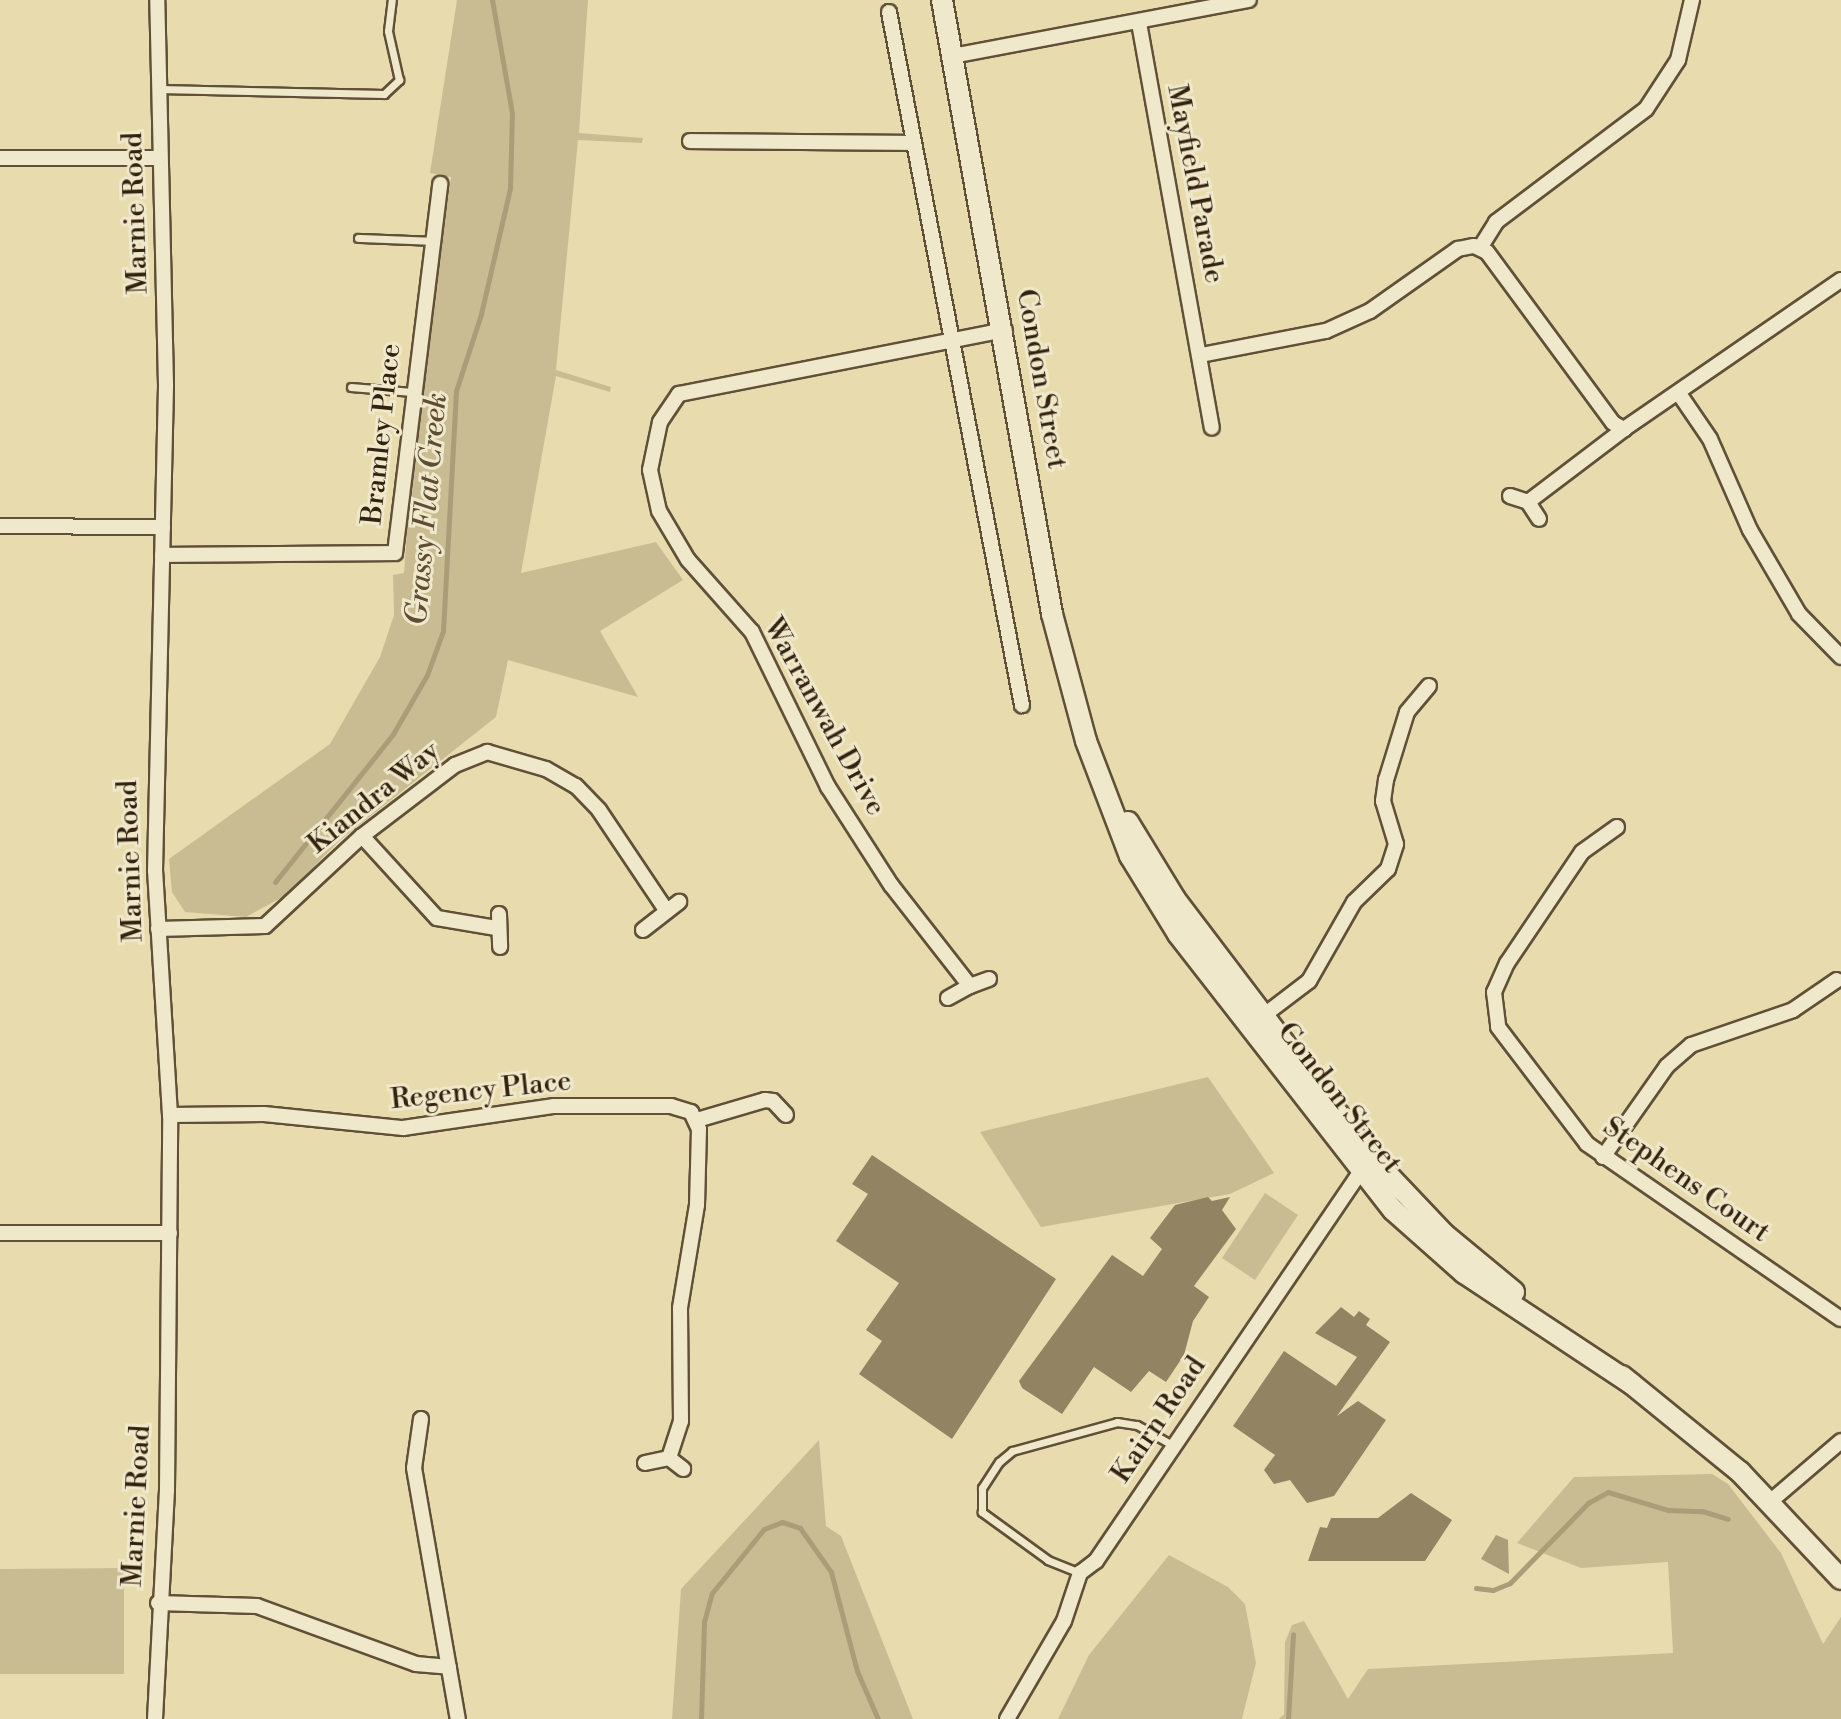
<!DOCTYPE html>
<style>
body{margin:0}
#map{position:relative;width:1841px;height:1719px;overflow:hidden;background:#e8dcae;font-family:"Libre Bodoni",serif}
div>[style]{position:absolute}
.green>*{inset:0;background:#c9bc93}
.water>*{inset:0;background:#ab9d78}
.stream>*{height:5px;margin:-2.5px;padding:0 2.5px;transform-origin:2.5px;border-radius:2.5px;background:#ab9d78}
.building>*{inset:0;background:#928362}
.roads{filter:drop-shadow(2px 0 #615038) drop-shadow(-2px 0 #615038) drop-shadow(0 2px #615038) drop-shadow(0 -2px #615038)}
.lane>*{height:7px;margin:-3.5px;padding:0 3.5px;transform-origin:3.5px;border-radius:3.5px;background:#f0e8ca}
.street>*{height:14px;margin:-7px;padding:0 7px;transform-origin:7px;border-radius:7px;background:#f0e8ca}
.secondary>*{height:20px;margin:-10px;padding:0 10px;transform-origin:10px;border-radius:10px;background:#f0e8ca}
span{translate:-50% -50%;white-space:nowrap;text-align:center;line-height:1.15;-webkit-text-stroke:6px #f0e8ca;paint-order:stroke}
.street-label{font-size:28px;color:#342210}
.water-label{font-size:30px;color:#5e4d34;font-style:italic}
</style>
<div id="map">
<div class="green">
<div style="clip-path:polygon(457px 0,588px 0,579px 133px,643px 138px,642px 143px,578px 140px,556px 370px,611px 387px,610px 392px,556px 376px,521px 573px,656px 542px,683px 580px,600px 631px,638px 697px,508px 660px,496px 717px,339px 841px,286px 895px,246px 917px,185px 912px,172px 892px,169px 859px,330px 744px,380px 657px,394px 615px,393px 575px,404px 573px,413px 450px,451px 177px,430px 173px)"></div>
<div style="clip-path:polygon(1208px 1077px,1274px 1173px,1230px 1194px,1041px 1227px,980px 1132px)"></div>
<div style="clip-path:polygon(1265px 1193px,1298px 1215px,1255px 1280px,1222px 1258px)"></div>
<div style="clip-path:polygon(819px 1440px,826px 1526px,841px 1536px,913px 1719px,672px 1719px,681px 1589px)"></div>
<div style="clip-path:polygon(1712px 1474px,1728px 1484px,1781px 1553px,1823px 1644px,1841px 1617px,1841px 1719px,1279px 1719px,1284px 1714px,1285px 1642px,1292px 1625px,1304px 1621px,1348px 1699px,1368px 1669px,1673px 1653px,1668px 1562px,1581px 1568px,1517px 1543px,1574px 1477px)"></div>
<div style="clip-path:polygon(1169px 1555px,1228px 1587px,1245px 1604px,1256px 1663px,1242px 1719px,1058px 1719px,1089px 1655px)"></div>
<div style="clip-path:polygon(124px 1568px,124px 1674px,0 1674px,0 1569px)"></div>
</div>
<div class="water">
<div style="clip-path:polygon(1496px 1535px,1508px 1540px,1509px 1574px,1481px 1559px)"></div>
</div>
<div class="stream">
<div style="left:275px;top:882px;width:189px;rotate:-51.4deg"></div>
<div style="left:393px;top:734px;width:68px;rotate:-60deg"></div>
<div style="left:427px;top:675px;width:47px;rotate:-70deg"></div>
<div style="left:443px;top:631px;width:240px;rotate:-86.9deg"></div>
<div style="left:456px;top:391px;width:81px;rotate:-72deg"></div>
<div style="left:481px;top:314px;width:129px;rotate:-77deg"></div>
<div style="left:510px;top:188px;width:75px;rotate:-88.5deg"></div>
<div style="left:512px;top:113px;width:115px;rotate:-100deg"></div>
<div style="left:1476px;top:1588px;width:17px;rotate:7deg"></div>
<div style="left:1493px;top:1590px;width:18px;rotate:-22deg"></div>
<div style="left:1510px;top:1583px;width:112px;rotate:-45.7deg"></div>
<div style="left:1588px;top:1503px;width:23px;rotate:-29deg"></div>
<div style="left:1608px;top:1492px;width:63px;rotate:16.7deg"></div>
<div style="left:1668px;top:1510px;width:34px;rotate:2deg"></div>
<div style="left:1702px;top:1511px;width:27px;rotate:17deg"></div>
<div style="left:701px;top:1719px;width:97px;rotate:-88.2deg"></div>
<div style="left:704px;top:1622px;width:30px;rotate:-75deg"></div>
<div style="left:712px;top:1593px;width:82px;rotate:-50.9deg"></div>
<div style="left:764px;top:1529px;width:19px;rotate:-21deg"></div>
<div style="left:782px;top:1522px;width:19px;rotate:18deg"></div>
<div style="left:800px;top:1528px;width:54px;rotate:54.8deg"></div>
<div style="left:831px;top:1572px;width:102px;rotate:75.3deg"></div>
<div style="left:857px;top:1671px;width:52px;rotate:66.4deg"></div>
<div style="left:1288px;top:1719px;width:85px;rotate:-86.6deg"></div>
</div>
<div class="building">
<div style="clip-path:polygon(872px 1155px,1056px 1279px,952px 1439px,859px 1374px,882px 1341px,866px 1330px,899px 1283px,836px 1241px,868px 1194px,852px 1184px)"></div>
<div style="clip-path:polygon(1208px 1197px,1212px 1201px,1230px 1197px,1222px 1210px,1236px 1229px,1194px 1286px,1209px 1297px,1193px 1321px,1184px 1355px,1166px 1382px,1149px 1371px,1131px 1392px,1094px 1367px,1062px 1414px,1022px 1388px,1019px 1381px,1112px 1255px,1143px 1276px,1162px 1249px,1150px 1238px,1175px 1205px)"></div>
<div style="clip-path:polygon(1341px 1307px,1354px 1317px,1359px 1311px,1370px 1319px,1366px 1325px,1390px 1342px,1337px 1416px,1358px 1401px,1386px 1420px,1334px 1496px,1307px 1503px,1290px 1480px,1274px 1484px,1264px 1470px,1275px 1455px,1233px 1426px,1284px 1351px,1336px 1386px,1357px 1357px,1315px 1333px)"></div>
<div style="clip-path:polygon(1411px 1493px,1452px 1520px,1425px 1561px,1308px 1561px,1320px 1527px,1327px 1528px,1331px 1518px,1378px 1518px)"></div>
</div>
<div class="roads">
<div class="lane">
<div style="left:159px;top:89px;width:225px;rotate:1.3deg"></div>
<div style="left:384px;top:94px;width:21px;rotate:-43deg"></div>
<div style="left:399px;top:80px;width:50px;rotate:-102.7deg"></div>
<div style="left:388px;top:31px;width:31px;rotate:-83deg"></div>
<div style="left:358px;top:238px;width:74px;rotate:2.3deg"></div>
<div style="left:351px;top:387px;width:61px;rotate:4.7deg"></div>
<div style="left:1080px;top:1573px;width:35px;rotate:-158deg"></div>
<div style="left:1048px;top:1560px;width:82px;rotate:-144deg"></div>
<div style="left:982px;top:1512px;width:24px;rotate:-90deg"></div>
<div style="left:982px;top:1488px;width:31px;rotate:-57deg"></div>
<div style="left:999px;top:1462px;width:17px;rotate:-40deg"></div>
<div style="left:1012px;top:1451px;width:109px;rotate:-15.4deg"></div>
<div style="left:1117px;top:1422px;width:20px;rotate:9deg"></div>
<div style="left:1137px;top:1425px;width:40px;rotate:29.7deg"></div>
</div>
<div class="street">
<div style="left:889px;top:12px;width:706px;rotate:79.14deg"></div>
<div style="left:1139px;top:23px;width:411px;rotate:79.8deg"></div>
<div style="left:952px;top:56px;width:302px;rotate:-10.7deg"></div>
<div style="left:690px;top:141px;width:222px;rotate:0.5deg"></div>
<div style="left:0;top:158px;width:160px"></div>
<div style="left:1480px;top:248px;width:31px;rotate:-58deg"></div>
<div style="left:1496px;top:222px;width:188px;rotate:-37deg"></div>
<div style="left:1646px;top:109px;width:59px;rotate:-56.9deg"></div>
<div style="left:1678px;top:60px;width:62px;rotate:-76.9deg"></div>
<div style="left:1201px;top:355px;width:127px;rotate:-10.9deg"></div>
<div style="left:1326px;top:331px;width:48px;rotate:-24.4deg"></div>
<div style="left:1370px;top:311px;width:108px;rotate:-35.2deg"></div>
<div style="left:1458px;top:249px;width:16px;rotate:-11deg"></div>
<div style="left:1474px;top:246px;width:14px;rotate:25deg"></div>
<div style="left:1487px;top:252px;width:212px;rotate:53.6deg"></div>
<div style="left:1613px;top:423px;width:13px;rotate:29deg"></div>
<div style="left:1624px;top:429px;width:263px;rotate:-34.5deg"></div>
<div style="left:1680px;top:395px;width:53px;rotate:55.7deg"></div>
<div style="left:1710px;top:439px;width:99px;rotate:66.3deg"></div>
<div style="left:1750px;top:530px;width:97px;rotate:59.7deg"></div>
<div style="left:1799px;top:614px;width:60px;rotate:45.7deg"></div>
<div style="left:1510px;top:496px;width:19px;rotate:18deg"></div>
<div style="left:1528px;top:502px;width:20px;rotate:57deg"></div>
<div style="left:1528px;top:502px;width:121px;rotate:-37.2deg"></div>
<div style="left:0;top:526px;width:163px;rotate:0.4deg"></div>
<div style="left:162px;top:555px;width:233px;rotate:-0.5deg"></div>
<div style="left:395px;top:553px;width:372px;rotate:-83deg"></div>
<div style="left:1617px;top:827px;width:43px;rotate:144.5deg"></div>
<div style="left:1582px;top:852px;width:134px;rotate:124deg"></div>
<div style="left:1507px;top:963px;width:32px;rotate:114deg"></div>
<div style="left:1494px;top:992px;width:35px;rotate:83deg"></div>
<div style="left:1498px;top:1027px;width:147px;rotate:52.7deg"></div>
<div style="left:1587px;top:1144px;width:308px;rotate:34.6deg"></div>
<div style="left:362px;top:836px;width:111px;rotate:47.6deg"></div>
<div style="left:437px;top:918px;width:60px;rotate:9.6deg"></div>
<div style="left:499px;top:914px;width:33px;rotate:88deg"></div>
<div style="left:158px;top:929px;width:107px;rotate:-1.6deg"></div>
<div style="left:265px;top:926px;width:132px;rotate:-42.9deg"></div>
<div style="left:362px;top:836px;width:117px;rotate:-37.4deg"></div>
<div style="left:455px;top:765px;width:35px;rotate:-22deg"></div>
<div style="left:487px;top:752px;width:61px;rotate:16.1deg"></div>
<div style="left:546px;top:769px;width:34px;rotate:30deg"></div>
<div style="left:576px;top:786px;width:33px;rotate:46deg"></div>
<div style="left:599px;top:810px;width:120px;rotate:56.2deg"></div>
<div style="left:643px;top:930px;width:46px;rotate:-37.9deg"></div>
<div style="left:989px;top:979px;width:20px;rotate:160deg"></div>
<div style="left:970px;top:986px;width:128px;rotate:-128deg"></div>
<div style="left:891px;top:885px;width:117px;rotate:-122.7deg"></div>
<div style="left:828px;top:787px;width:173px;rotate:-116.1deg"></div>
<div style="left:752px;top:632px;width:96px;rotate:-131.6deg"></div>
<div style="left:688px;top:560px;width:57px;rotate:-120.6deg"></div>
<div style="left:659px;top:511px;width:42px;rotate:-102.4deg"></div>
<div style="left:650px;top:470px;width:49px;rotate:-78.2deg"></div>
<div style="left:660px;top:422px;width:34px;rotate:-56deg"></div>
<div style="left:679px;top:394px;width:332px;rotate:-11.1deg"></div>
<div style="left:948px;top:998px;width:25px;rotate:-29deg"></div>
<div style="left:1263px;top:1016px;width:58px;rotate:-37.3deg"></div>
<div style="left:1309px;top:981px;width:91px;rotate:-60.3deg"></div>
<div style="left:1354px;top:902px;width:47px;rotate:-44.1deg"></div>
<div style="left:1388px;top:869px;width:26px;rotate:-72deg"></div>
<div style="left:1396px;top:844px;width:45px;rotate:-106.8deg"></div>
<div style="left:1383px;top:801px;width:21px;rotate:-82deg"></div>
<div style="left:1386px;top:780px;width:71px;rotate:-72.8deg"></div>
<div style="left:1407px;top:712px;width:34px;rotate:-50deg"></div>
<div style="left:170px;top:1115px;width:94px;rotate:-0.6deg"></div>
<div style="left:264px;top:1114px;width:140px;rotate:5.8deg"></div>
<div style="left:403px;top:1128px;width:153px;rotate:-8.3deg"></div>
<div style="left:554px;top:1106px;width:117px"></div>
<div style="left:671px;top:1106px;width:21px;rotate:17deg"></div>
<div style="left:691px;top:1112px;width:19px;rotate:65deg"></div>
<div style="left:699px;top:1129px;width:76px;rotate:91.5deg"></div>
<div style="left:697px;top:1205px;width:104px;rotate:99.4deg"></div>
<div style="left:680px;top:1308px;width:113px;rotate:89.5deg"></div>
<div style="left:681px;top:1421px;width:39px;rotate:108deg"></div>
<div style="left:697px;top:1120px;width:71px;rotate:-16.4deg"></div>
<div style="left:765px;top:1100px;width:8px;rotate:7deg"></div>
<div style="left:773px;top:1101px;width:19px;rotate:47deg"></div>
<div style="left:1603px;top:1157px;width:111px;rotate:-54.9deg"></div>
<div style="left:1667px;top:1066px;width:32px;rotate:-41deg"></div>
<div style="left:1691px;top:1045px;width:108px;rotate:-18.9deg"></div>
<div style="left:1793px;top:1010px;width:53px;rotate:-34.3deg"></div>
<div style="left:0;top:1233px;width:170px"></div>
<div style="left:421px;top:1419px;width:49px;rotate:98.1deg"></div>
<div style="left:414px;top:1468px;width:255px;rotate:80.1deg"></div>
<div style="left:645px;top:1463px;width:25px;rotate:-12deg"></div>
<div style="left:669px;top:1458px;width:18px;rotate:38deg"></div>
<div style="left:1771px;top:1501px;width:92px;rotate:-40.6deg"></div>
<div style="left:158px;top:1603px;width:99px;rotate:1.7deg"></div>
<div style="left:257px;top:1606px;width:169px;rotate:20deg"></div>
<div style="left:416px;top:1664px;width:33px;rotate:5deg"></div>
<div style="left:155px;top:1719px;width:229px;rotate:-87deg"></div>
<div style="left:167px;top:1490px;width:375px;rotate:-89.5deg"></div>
<div style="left:170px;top:1115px;width:244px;rotate:-93.5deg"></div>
<div style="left:155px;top:871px;width:486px;rotate:-88.7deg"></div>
<div style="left:166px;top:385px;width:385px;rotate:-91.3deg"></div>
<div style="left:1007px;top:1719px;width:113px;rotate:-59.8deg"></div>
<div style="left:1064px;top:1621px;width:51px;rotate:-71.6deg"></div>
<div style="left:1080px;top:1573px;width:20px;rotate:-37deg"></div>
<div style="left:1096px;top:1561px;width:481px;rotate:-55.8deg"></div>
</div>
<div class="secondary">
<div style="left:942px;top:0;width:624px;rotate:79.84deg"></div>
<div style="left:1052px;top:614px;width:131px;rotate:75deg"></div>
<div style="left:1086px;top:741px;width:123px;rotate:69.1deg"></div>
<div style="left:1130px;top:856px;width:92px;rotate:58.4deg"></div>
<div style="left:1178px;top:934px;width:350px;rotate:52.1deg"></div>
<div style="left:1393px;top:1210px;width:95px;rotate:41.6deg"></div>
<div style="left:1464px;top:1273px;width:201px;rotate:33.5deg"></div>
<div style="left:1128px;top:822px;width:90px;rotate:58.6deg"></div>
<div style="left:1175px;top:899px;width:324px;rotate:52.8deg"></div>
<div style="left:1371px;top:1157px;width:106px;rotate:46.5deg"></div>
<div style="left:1444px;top:1234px;width:91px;rotate:39.6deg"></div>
<div style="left:1622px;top:1376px;width:152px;rotate:39.1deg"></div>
<div style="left:1740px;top:1472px;width:147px;rotate:46.7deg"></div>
</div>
</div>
<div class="street-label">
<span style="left:1195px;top:184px;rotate:79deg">Mayfield Parade</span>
<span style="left:136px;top:213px;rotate:-92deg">Marnie Road</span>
<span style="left:1041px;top:379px;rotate:80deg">Condon Street</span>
<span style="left:382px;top:434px;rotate:-84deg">Bramley Place</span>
<span style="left:824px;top:717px;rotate:61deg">Warranwah Drive</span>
<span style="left:374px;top:798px;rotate:-39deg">Kiandra Way</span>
<span style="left:131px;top:861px;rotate:-92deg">Marnie Road</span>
<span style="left:481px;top:1091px;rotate:-6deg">Regency Place</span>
<span style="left:1339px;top:1098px;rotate:52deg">Condon Street</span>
<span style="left:1686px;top:1180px;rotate:35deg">Stephens Court</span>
<span style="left:1159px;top:1420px;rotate:-56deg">Kairn Road</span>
<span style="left:137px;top:1506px;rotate:-87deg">Marnie Road</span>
</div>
<div class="water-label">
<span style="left:427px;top:509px;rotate:-85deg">Grassy Flat Creek</span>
</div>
</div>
